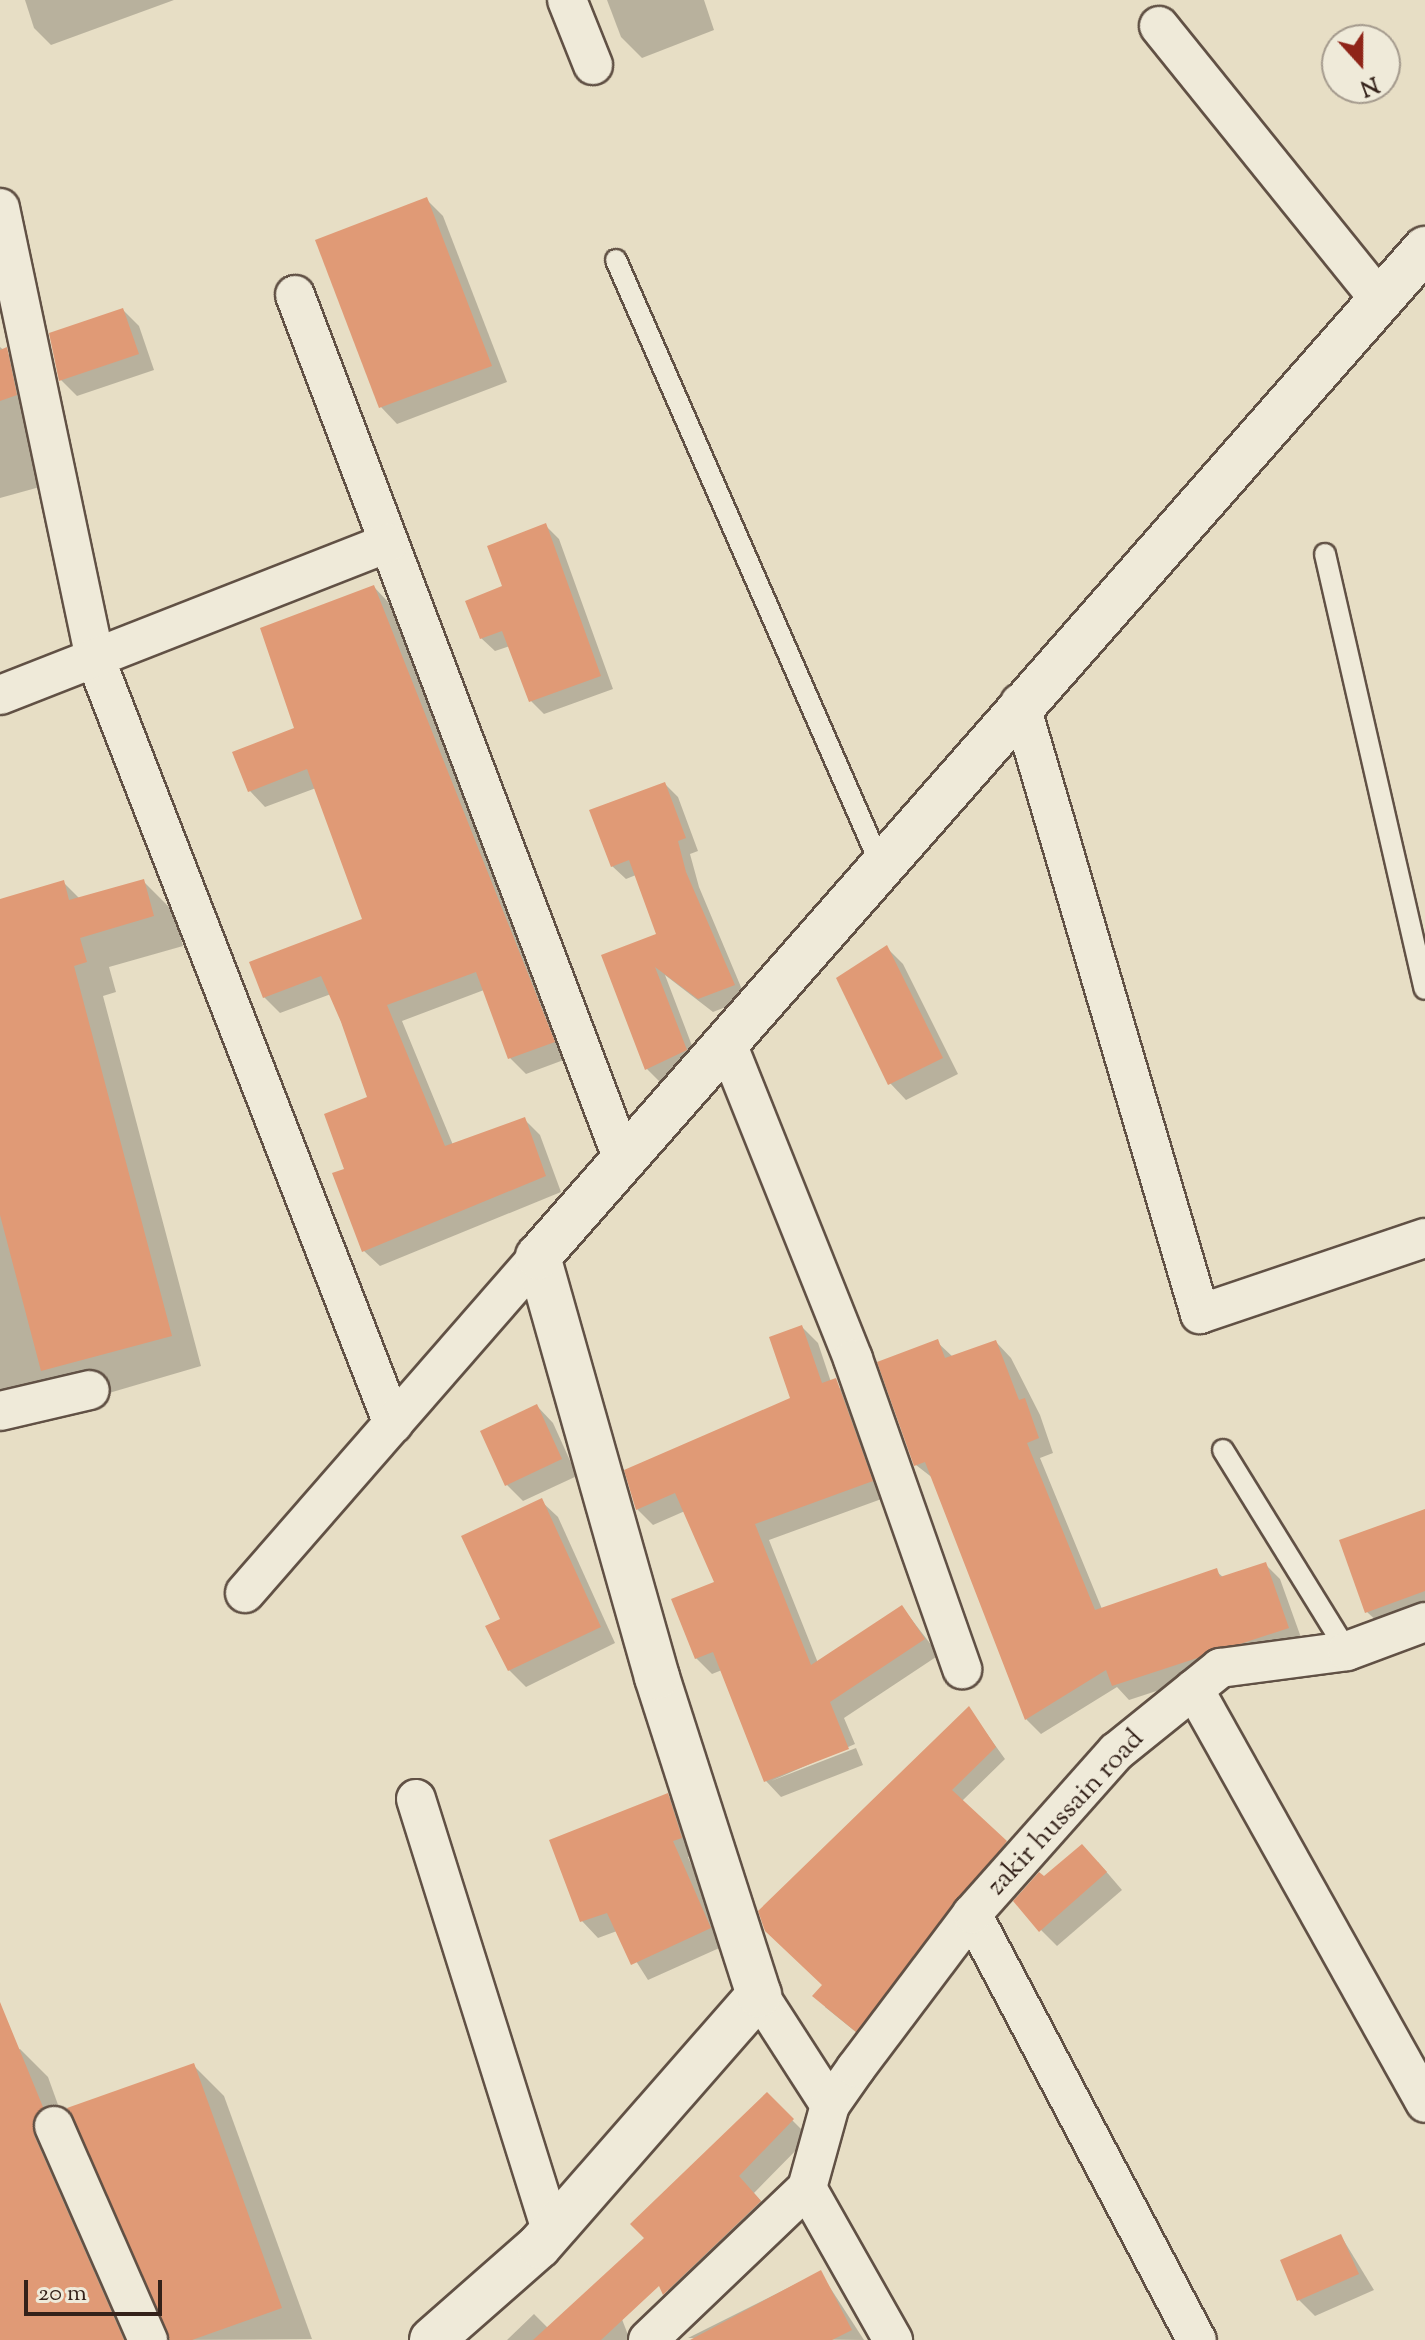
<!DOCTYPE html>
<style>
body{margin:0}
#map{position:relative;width:1425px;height:2340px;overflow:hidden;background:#e7dec5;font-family:"Sorts Mill Goudy",serif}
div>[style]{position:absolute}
.shadow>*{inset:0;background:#0003}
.building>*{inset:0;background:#e09a76}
.roads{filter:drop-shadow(2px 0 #615145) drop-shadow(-2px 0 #615145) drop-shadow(0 2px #615145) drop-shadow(0 -2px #615145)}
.lane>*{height:20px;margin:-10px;padding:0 10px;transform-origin:10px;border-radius:10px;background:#efead9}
.street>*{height:38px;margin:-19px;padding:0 19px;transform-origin:19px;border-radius:19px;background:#efead9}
.secondary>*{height:44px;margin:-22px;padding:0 22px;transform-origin:22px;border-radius:22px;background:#efead9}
span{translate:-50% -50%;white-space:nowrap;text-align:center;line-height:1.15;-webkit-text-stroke:8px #efead9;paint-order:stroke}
.street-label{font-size:28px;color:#34221a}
.north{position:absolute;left:1321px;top:24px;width:80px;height:80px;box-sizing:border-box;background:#efead9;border:2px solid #a49a8d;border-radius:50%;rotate:159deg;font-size:22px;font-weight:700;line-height:32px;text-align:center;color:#34221a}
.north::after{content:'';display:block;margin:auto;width:28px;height:36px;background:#8f2418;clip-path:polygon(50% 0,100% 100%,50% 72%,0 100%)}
.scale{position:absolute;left:24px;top:2280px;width:138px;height:36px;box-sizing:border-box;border:4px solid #34221a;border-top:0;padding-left:10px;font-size:24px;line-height:28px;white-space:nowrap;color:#34221a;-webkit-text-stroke:6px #efead9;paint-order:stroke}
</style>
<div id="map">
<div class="shadow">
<div style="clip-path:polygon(25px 0,174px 0,51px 45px,34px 28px)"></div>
<div style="clip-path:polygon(607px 0,704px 0,714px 30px,642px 58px,621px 37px)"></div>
<div style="clip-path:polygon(427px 200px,443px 216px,507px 382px,397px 424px,381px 407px,317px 241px)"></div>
<div style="clip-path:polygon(123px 310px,139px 326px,154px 370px,77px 396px,61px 380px)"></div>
<div style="clip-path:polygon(0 347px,23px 366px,47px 485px,0 498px)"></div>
<div style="clip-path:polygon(546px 526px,559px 539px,613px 689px,544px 714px,531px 701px,510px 646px,495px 651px,481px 638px)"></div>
<div style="clip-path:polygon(374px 587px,389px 603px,569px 1058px,526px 1074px,510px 1058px,484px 990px,402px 1021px,453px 1145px,524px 1119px,540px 1135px,561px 1192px,380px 1266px,364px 1251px,346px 1170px,370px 1098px,331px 994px,280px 1013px,264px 997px,365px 920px,316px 788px,265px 807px,250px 791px,296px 730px)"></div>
<div style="clip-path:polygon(665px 784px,678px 797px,698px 851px,690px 854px,699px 887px,746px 999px,713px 1012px,665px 975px,699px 1064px,660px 1082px,647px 1069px,604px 956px,659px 935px,636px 875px,626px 879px,612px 866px)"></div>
<div style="clip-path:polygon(143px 881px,173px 911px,183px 946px,109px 967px,116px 992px,103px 996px,201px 1366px,0 1425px,0 901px,63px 882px,80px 899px)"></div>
<div style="clip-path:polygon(887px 948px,903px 964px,958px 1074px,906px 1100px,890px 1083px)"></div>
<div style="clip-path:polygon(802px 1327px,818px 1343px,831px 1382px,851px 1396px,887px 1497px,769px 1540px,818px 1663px,902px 1607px,939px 1655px,844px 1718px,855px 1744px,771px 1781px,856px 1748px,863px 1765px,781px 1797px,766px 1781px,722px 1670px,712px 1674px,696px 1658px,716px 1583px,685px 1511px,653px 1525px,637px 1509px,792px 1399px)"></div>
<div style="clip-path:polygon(937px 1342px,953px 1357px,996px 1342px,1011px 1358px,1040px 1415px,1053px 1453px,1040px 1458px,1102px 1609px,1216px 1571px,1224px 1578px,1265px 1564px,1280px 1579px,1303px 1643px,1129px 1700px,1117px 1687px,1041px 1734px,1026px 1719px,934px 1479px,916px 1465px)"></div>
<div style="clip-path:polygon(537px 1406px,553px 1423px,577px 1476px,523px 1501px,507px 1485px)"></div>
<div style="clip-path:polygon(541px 1501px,558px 1517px,615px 1643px,526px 1687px,509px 1670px,502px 1620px)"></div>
<div style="clip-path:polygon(1425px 1513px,1425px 1616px,1380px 1624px,1367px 1612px)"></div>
<div style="clip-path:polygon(969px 1709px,1005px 1759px,962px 1801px,1016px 1854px,867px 2041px,825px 2007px,824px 1985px)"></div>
<div style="clip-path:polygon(667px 1795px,684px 1811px,697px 1854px,688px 1857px,726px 1945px,648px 1980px,617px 1931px,598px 1938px,582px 1921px,552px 1841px)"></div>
<div style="clip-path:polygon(1098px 1862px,1122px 1890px,1057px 1946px,1041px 1930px,1044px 1879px)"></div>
<div style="clip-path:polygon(20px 2049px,48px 2077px,143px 2340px,0 2340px,0 2056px)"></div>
<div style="clip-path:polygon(193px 2065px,224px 2096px,312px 2339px,170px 2340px)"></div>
<div style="clip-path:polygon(767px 2095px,809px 2137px,754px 2193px,776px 2218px,681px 2310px,639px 2245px)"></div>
<div style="clip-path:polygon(1341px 2236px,1374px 2290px,1315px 2316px,1299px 2300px)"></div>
<div style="clip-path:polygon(820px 2272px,864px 2340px,688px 2338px)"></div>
<div style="clip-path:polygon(613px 2296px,630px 2340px,507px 2340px,534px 2314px,548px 2328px)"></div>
</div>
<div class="building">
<div style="clip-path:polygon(427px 197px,492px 366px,379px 408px,315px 240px)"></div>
<div style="clip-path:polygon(123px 308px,139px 354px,59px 381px,49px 333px)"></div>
<div style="clip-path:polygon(7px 347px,17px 395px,0 401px,0 350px)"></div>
<div style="clip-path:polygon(546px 523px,601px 676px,529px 702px,502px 631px,480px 639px,465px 601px,502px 586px,487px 546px)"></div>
<div style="clip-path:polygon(374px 585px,555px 1042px,508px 1059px,476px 972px,387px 1005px,445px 1146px,525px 1117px,546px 1176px,362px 1252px,332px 1173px,344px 1169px,324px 1114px,367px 1097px,341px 1022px,321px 976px,263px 998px,249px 962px,362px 919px,307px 769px,248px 792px,232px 752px,294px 728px,260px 628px)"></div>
<div style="clip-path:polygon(665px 782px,686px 838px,678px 841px,686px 872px,735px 985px,698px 999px,655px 967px,687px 1050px,645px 1070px,601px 955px,656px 934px,629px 860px,611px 867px,589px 810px)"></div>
<div style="clip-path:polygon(144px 879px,154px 916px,80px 938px,87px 962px,74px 966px,172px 1336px,41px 1371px,0 1215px,0 899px,64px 880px,69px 900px)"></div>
<div style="clip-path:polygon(887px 945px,943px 1058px,888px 1085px,836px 978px)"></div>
<div style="clip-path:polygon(802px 1325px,822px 1383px,836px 1378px,873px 1481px,755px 1524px,811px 1665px,902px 1605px,925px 1639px,830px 1702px,849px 1749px,764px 1782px,713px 1652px,695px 1659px,671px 1599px,714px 1582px,675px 1493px,636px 1510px,624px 1470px,790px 1398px,769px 1337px)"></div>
<div style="clip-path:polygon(938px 1339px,945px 1358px,996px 1340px,1019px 1400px,1025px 1398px,1039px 1438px,1027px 1443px,1095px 1610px,1217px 1568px,1220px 1577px,1266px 1562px,1289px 1628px,1112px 1686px,1106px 1670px,1025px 1720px,925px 1462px,914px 1466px,877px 1362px)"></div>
<div style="clip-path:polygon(537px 1404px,562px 1459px,505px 1486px,480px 1431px)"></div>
<div style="clip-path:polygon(542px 1498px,601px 1627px,508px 1671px,485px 1626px,500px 1619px,461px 1536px)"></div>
<div style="clip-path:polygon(1425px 1509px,1425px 1591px,1365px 1613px,1339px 1540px)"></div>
<div style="clip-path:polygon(969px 1706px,996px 1747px,952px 1790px,1007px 1841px,856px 2032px,812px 1996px,822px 1985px,765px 1931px,758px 1911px)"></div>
<div style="clip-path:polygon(668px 1793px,682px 1838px,673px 1841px,711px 1928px,631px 1965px,607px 1913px,580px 1922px,549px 1840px)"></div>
<div style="clip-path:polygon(1082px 1844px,1107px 1872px,1039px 1932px,1013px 1901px,1039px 1872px,1044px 1876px)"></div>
<div style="clip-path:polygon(0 2002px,43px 2107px,34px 2135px,124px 2340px,0 2340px)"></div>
<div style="clip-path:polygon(194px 2063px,282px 2308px,192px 2340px,170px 2340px,67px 2108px)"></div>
<div style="clip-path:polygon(767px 2092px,794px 2119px,739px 2176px,761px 2201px,663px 2295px,659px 2286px,601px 2340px,533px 2340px,644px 2238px,630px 2224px)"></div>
<div style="clip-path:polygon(1341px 2234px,1359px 2274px,1297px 2301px,1280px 2260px)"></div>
<div style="clip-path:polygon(821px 2270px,852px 2330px,832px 2340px,690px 2340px)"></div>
</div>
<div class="roads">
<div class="lane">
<div style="left:616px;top:260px;width:658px;rotate:66.36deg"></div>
<div style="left:1325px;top:554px;width:446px;rotate:77.1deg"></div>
<div style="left:1223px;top:1450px;width:236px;rotate:58.3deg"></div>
</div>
<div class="street">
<div style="left:567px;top:0;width:70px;rotate:68.2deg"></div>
<div style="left:1159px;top:26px;width:351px;rotate:51.1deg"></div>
<div style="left:0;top:208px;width:460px;rotate:78.1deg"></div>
<div style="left:95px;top:658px;width:822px;rotate:68.74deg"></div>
<div style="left:295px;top:295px;width:925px;rotate:69.23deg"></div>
<div style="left:0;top:695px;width:417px;rotate:-21.4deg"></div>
<div style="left:1020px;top:703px;width:637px;rotate:73.59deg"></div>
<div style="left:1200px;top:1314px;width:237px;rotate:-18.7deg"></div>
<div style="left:726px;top:1041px;width:342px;rotate:68.2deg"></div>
<div style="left:853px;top:1359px;width:329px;rotate:70.6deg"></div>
<div style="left:0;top:1411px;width:92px;rotate:-13.1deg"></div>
<div style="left:245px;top:1593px;width:446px;rotate:-48.9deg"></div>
<div style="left:1194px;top:1689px;width:474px;rotate:60.8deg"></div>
<div style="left:416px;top:1799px;width:454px;rotate:72.6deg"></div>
<div style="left:972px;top:1914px;width:482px;rotate:62.2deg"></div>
<div style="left:759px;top:1995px;width:131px;rotate:57.2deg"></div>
<div style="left:54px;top:2126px;width:234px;rotate:66.3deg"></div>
<div style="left:807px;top:2188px;width:175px;rotate:60.5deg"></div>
<div style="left:648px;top:2340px;width:220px;rotate:-43.7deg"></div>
<div style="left:807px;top:2188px;width:86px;rotate:-74.5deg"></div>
<div style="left:830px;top:2105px;width:45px;rotate:-54.9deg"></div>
<div style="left:856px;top:2068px;width:193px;rotate:-53deg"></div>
<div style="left:972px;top:1914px;width:217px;rotate:-48.4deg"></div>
<div style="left:1116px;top:1752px;width:134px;rotate:-38.9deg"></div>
<div style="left:1220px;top:1668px;width:128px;rotate:-7.6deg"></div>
<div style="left:1347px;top:1651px;width:83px;rotate:-20.4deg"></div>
</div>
<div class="secondary">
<div style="left:432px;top:2340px;width:142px;rotate:-41.3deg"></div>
<div style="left:539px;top:2246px;width:334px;rotate:-48.8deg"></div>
<div style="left:759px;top:1995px;width:334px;rotate:-107.8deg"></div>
<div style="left:657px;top:1677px;width:437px;rotate:-105.8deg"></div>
<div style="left:538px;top:1257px;width:1343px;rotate:-48.65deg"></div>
</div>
</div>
<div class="street-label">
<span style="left:1066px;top:1813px;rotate:-47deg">zakir hussain road</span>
</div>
<div class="north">N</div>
<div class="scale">20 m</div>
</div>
